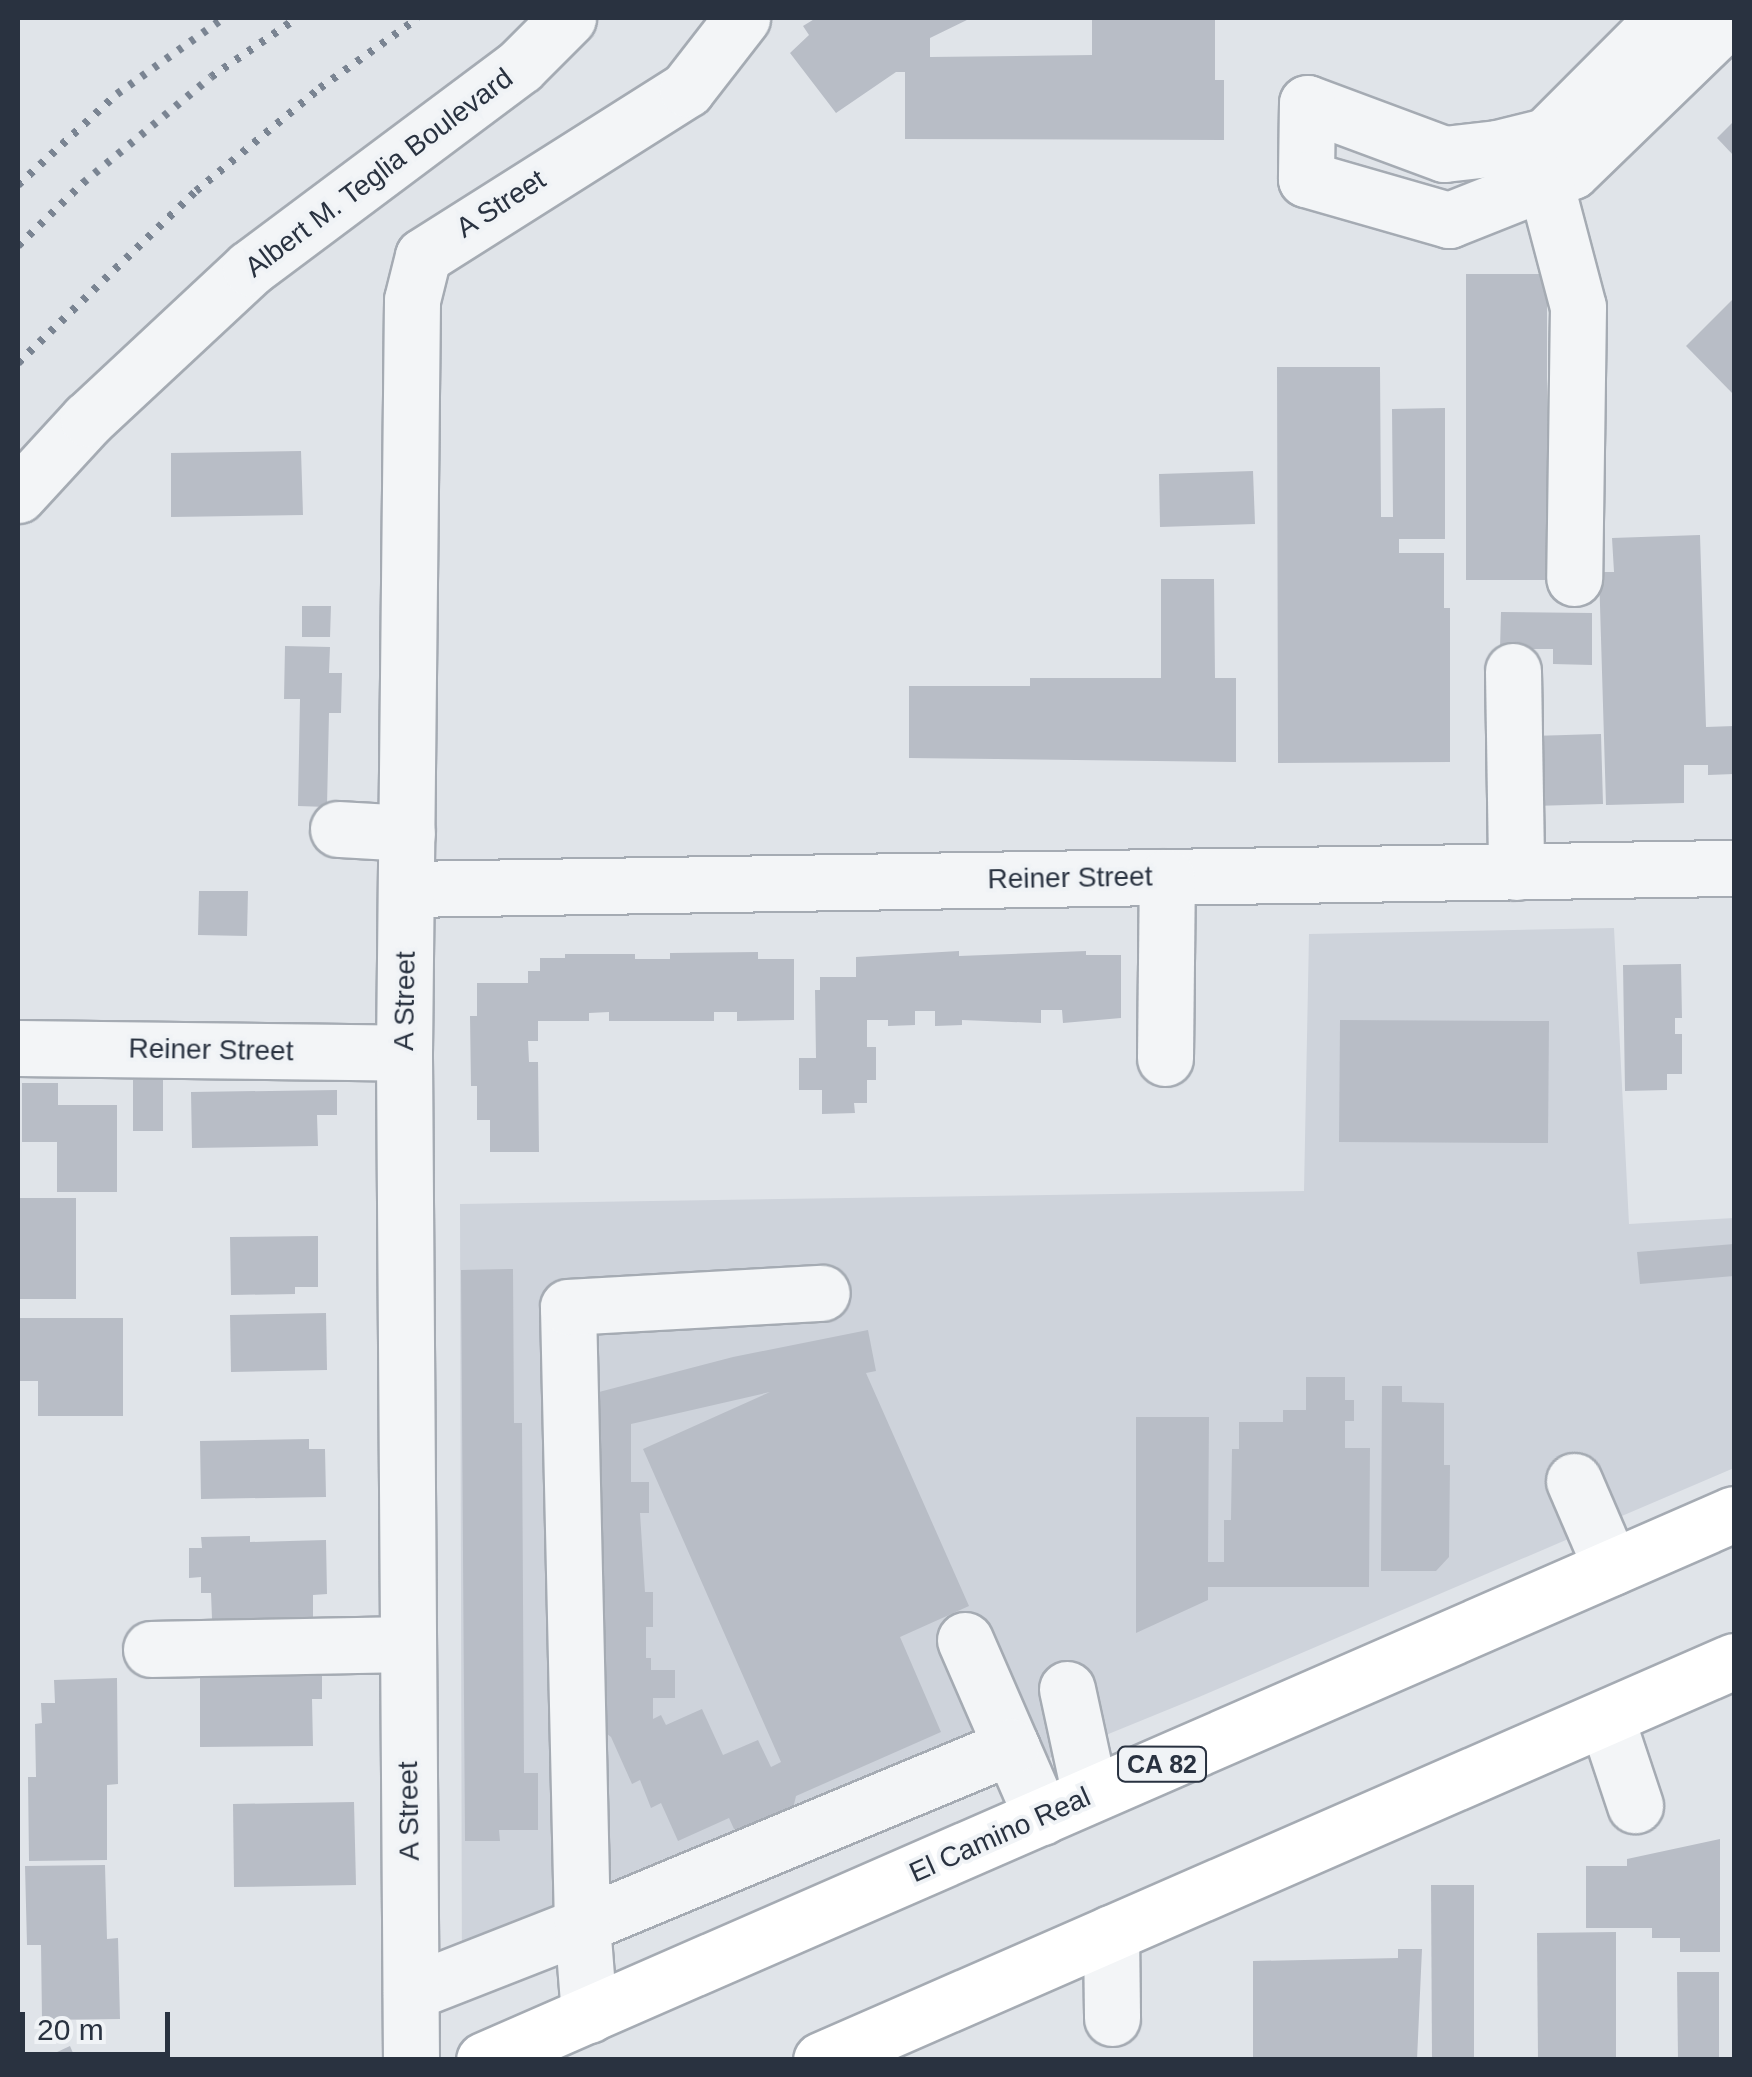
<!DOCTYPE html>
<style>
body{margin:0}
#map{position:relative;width:1752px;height:2077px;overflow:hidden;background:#e0e4e9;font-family:Helvetica,sans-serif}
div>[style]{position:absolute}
.built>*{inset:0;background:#ced3db}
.building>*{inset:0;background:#b8bdc6}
.roads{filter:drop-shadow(2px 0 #a5abb3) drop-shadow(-2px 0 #a5abb3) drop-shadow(0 2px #a5abb3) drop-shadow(0 -2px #a5abb3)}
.minor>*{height:55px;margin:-27.5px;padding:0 27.5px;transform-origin:27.5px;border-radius:27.5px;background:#f3f5f7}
.major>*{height:55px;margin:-27.5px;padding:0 27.5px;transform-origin:27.5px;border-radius:27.5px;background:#fff}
.rail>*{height:8px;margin-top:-4px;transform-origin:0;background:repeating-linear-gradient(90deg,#7a8492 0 5px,transparent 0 15px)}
span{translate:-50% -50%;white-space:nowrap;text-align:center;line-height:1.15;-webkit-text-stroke:8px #f0f3f6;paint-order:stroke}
.shield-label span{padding:2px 8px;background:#f0f3f6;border:2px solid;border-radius:8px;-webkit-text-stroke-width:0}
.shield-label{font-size:25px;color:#293240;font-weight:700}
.street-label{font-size:28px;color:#293240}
.frame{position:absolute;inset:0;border:20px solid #293240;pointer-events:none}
.scale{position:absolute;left:20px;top:2012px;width:150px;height:45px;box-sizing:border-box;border:5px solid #293240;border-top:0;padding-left:12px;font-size:30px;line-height:35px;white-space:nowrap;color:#293240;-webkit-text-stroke:8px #f0f3f6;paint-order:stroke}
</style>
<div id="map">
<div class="built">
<div style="clip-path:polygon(1614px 928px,1629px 1224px,1734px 1218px,1734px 1468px,1199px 1697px,462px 1998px,460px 1204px,1304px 1191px,1309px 934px)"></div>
</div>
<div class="building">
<div style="clip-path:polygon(816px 18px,971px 18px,930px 38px,930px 57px,1092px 55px,1092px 18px,1215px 18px,1215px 80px,1224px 80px,1224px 140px,905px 139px,905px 72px,896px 72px,836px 113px,790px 53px,809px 35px,803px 26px)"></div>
<div style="clip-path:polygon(1734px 121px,1734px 156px,1717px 138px)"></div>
<div style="clip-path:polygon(1466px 274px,1547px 274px,1547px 580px,1466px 580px)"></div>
<div style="clip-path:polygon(1734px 298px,1734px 395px,1686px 346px)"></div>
<div style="clip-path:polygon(1277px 367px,1380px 367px,1381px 517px,1393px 517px,1392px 409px,1445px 408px,1445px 539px,1399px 539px,1399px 553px,1444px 553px,1444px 608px,1450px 608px,1450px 762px,1278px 763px)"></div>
<div style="clip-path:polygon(301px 451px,303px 515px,171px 517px,171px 453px)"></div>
<div style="clip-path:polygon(1253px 471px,1255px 524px,1160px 527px,1159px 474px)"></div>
<div style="clip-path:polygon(1700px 535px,1706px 727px,1734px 726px,1734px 774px,1708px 775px,1708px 765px,1684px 765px,1684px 803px,1606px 805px,1599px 572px,1614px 572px,1612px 538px)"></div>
<div style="clip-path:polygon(1161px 579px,1214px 579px,1215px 678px,1236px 678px,1236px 762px,909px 758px,909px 686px,1030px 686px,1030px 678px,1161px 678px)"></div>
<div style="clip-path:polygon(302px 606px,331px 606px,330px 637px,302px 637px)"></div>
<div style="clip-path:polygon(1501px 612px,1592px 613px,1592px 665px,1553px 664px,1553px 649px,1500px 649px)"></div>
<div style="clip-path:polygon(285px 646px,330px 647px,329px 673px,342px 673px,341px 713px,329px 713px,327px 807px,298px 806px,300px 699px,284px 699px)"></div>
<div style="clip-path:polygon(1601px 734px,1603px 804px,1533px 806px,1531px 736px)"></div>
<div style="clip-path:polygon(199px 891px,248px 891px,247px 936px,198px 935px)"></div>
<div style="clip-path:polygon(959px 951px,959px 956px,1086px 951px,1086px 955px,1121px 955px,1121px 1018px,1063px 1023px,1062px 1010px,1041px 1010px,1041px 1023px,962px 1020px,962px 1025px,935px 1026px,935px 1011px,915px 1011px,915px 1025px,888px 1026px,888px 1020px,867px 1020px,867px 1047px,876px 1047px,876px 1080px,867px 1080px,867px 1103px,854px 1103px,855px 1113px,822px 1114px,822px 1090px,799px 1090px,799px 1058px,816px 1058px,815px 990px,820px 990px,820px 977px,856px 977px,856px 957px)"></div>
<div style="clip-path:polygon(758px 952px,758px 959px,794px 959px,794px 1020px,737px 1021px,737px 1012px,714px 1012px,714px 1021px,609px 1021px,609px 1012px,589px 1013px,589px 1021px,538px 1021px,538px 1041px,528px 1041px,529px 1062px,538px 1062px,539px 1152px,490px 1152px,490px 1120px,477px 1120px,477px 1086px,471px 1086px,470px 1016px,477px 1016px,477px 983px,528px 983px,528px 971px,540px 971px,540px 958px,565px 958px,565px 954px,635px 954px,635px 959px,670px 959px,670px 953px)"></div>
<div style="clip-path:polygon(1681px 964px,1682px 1018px,1675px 1018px,1675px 1034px,1682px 1034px,1682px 1074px,1667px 1074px,1667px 1090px,1625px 1091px,1623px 965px)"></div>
<div style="clip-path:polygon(1340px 1020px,1549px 1021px,1548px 1143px,1339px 1142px)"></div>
<div style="clip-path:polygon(133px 1080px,163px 1080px,163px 1131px,133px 1131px)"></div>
<div style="clip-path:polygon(22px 1083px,58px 1083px,58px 1105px,117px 1105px,117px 1192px,57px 1192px,57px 1142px,22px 1142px)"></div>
<div style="clip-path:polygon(337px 1090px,337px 1115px,317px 1115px,318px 1146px,192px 1148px,191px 1092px)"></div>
<div style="clip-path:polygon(18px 1198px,76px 1198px,76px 1299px,18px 1299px)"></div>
<div style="clip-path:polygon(318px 1236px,318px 1287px,295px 1287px,295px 1294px,231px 1295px,230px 1237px)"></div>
<div style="clip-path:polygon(1734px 1244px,1734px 1276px,1640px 1284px,1637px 1252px)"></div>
<div style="clip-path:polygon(513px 1269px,514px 1423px,522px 1423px,524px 1773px,538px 1773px,538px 1830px,499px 1830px,500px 1841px,465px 1841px,461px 1270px)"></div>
<div style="clip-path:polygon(326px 1313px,327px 1370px,231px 1372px,230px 1315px)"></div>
<div style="clip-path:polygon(18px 1318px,123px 1318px,123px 1416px,38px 1416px,38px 1381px,18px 1381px)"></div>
<div style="clip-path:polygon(evenodd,868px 1330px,876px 1371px,866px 1373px,969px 1606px,900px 1637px,941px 1732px,796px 1796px,792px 1813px,746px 1833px,734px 1829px,729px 1818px,678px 1841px,661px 1803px,651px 1808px,640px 1780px,632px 1784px,611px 1737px,602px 1730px,594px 1433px,600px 1433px,599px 1392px,733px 1357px,868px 1330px,770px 1392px,643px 1449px,781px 1762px,771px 1767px,758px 1740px,723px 1755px,702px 1709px,666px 1725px,661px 1715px,653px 1719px,653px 1698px,675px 1698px,675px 1670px,651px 1670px,651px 1658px,646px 1658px,646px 1627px,653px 1627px,653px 1592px,645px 1592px,640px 1513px,649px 1513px,649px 1482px,631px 1482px,631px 1424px,770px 1392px)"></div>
<div style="clip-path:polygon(1306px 1377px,1345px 1377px,1345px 1400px,1354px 1400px,1354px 1421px,1345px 1421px,1345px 1448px,1370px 1448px,1369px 1587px,1208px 1587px,1208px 1600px,1136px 1633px,1136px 1417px,1209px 1417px,1208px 1562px,1224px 1562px,1224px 1520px,1231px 1520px,1232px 1449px,1239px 1449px,1239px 1422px,1283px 1422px,1283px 1410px,1306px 1410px)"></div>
<div style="clip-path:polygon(1382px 1386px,1402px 1386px,1402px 1402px,1444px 1403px,1444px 1465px,1450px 1465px,1449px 1557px,1436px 1571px,1381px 1571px)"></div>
<div style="clip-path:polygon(309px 1439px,309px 1449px,325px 1449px,326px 1497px,201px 1499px,200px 1441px)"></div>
<div style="clip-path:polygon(250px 1536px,250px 1542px,326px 1540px,327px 1594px,313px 1595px,313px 1617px,212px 1619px,211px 1593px,201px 1593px,201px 1577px,189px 1578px,189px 1548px,202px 1548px,201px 1537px)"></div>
<div style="clip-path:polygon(322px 1667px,322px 1699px,312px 1699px,313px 1746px,200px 1747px,200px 1669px)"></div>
<div style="clip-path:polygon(117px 1678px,118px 1784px,107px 1785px,107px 1860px,29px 1861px,28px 1777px,36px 1777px,35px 1724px,42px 1723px,41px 1703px,55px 1703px,54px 1680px)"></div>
<div style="clip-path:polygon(354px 1802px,356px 1885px,234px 1887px,233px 1804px)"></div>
<div style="clip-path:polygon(1720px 1839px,1720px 1952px,1680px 1952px,1680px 1938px,1652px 1938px,1652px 1928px,1586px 1928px,1586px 1866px,1627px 1866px,1627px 1859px)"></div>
<div style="clip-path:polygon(105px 1865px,107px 1939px,118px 1938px,120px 2019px,42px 2020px,41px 1945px,27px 1945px,25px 1866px)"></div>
<div style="clip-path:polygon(1431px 1885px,1474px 1885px,1474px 2060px,1432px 2060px)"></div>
<div style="clip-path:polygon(1616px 1932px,1616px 2060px,1538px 2060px,1537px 1933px)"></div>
<div style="clip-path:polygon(1398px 1949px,1422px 1949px,1417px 2060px,1253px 2060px,1253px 1961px,1398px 1958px)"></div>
<div style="clip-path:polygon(1677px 1972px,1719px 1972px,1719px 2060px,1678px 2060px)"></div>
<div style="clip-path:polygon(70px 2046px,76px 2060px,40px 2060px)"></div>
</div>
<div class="roads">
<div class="minor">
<div style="left:1664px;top:18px;width:167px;rotate:135deg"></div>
<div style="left:1546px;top:136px;width:50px;rotate:166.2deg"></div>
<div style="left:1497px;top:148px;width:53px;rotate:173.5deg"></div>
<div style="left:1444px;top:154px;width:146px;rotate:-159.6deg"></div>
<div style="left:1307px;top:103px;width:76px;rotate:90.8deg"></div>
<div style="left:1306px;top:179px;width:149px;rotate:16deg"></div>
<div style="left:1449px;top:220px;width:132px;rotate:-21.7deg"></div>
<div style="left:1572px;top:171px;width:220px;rotate:-44.1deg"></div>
<div style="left:1545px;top:182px;width:129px;rotate:75.2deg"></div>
<div style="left:1578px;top:307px;width:271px;rotate:90.8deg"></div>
<div style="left:18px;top:495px;width:103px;rotate:-47.4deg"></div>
<div style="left:88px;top:419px;width:221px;rotate:-43deg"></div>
<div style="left:250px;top:268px;width:337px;rotate:-36.8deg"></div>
<div style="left:520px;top:66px;width:68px;rotate:-45deg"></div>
<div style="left:1513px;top:671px;width:201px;rotate:89.1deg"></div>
<div style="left:338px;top:829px;width:69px;rotate:3.3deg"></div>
<div style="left:406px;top:889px;width:1328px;rotate:-0.91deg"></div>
<div style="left:18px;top:1048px;width:386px;rotate:0.7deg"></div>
<div style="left:1165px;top:1058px;width:181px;rotate:-89.4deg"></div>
<div style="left:1574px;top:1481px;width:94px;rotate:66.7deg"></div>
<div style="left:965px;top:1640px;width:193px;rotate:66.5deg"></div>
<div style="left:151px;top:1649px;width:256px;rotate:-1.1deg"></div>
<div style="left:1067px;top:1689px;width:108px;rotate:77.8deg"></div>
<div style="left:1606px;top:1718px;width:92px;rotate:71.6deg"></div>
<div style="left:1111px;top:1933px;width:85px;rotate:89.3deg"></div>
<div style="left:411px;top:1992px;width:184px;rotate:-21.4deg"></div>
<div style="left:582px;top:1925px;width:465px;rotate:-22.6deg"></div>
<div style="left:589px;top:2015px;width:90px;rotate:-94.4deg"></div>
<div style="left:582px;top:1925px;width:618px;rotate:-91.3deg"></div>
<div style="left:568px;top:1307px;width:254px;rotate:-3.2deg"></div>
<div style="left:411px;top:2060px;width:1007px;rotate:-90.4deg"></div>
<div style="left:404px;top:1053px;width:753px;rotate:-89.39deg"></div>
<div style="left:412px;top:300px;width:45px;rotate:-76deg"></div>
<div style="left:423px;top:256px;width:312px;rotate:-32.3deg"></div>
<div style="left:687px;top:89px;width:90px;rotate:-52.2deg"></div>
</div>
<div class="major">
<div style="left:484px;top:2060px;width:1364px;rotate:-23.6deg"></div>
<div style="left:821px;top:2060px;width:996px;rotate:-23.61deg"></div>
</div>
</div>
<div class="rail">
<div style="left:18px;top:185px;width:134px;rotate:-42.6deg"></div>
<div style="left:117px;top:94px;width:131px;rotate:-35.4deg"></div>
<div style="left:18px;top:246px;width:91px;rotate:-44.1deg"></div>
<div style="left:83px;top:183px;width:166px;rotate:-39.6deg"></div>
<div style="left:211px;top:77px;width:104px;rotate:-34.5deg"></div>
<div style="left:18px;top:363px;width:248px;rotate:-44deg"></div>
<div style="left:196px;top:191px;width:161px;rotate:-39.7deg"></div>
<div style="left:320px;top:88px;width:120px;rotate:-35.5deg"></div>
</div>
<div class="shield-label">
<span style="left:1162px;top:1764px">CA 82</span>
</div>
<div class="street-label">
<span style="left:379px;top:173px;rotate:-37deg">Albert M. Teglia Boulevard</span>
<span style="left:501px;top:204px;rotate:-33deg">A Street</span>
<span style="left:1070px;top:878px;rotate:-1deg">Reiner Street</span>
<span style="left:405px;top:1001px;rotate:-89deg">A Street</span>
<span style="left:211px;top:1050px;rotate:1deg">Reiner Street</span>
<span style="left:409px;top:1811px;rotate:-91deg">A Street</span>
<span style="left:1000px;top:1835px;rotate:-24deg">El Camino Real</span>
</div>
<div class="frame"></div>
<div class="scale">20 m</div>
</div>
